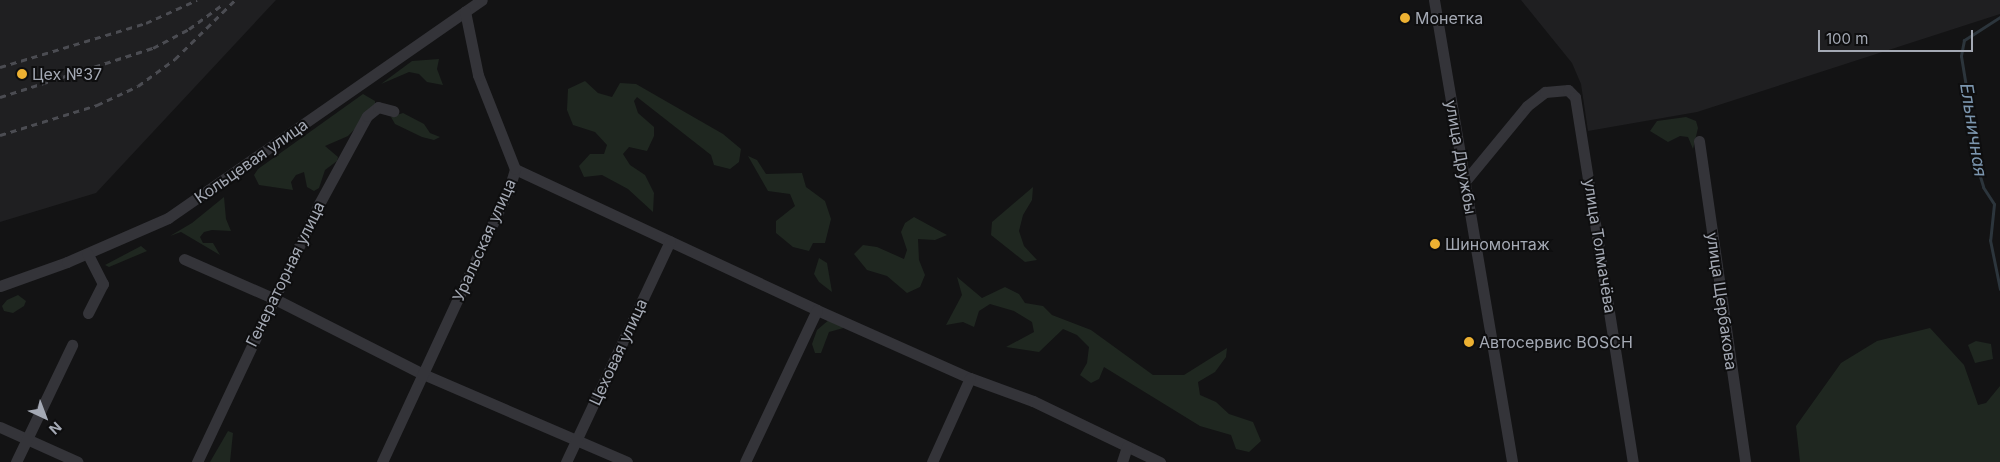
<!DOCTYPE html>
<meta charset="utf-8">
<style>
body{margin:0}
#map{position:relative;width:2000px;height:462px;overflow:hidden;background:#131314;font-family:Inter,sans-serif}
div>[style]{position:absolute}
.built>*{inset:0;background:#1f1f21}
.green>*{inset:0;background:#1f2720}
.stream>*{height:3px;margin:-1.5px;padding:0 1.5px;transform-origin:1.5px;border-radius:1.5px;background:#2c353c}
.minor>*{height:11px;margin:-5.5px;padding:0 5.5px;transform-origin:5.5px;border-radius:5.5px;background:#343439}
.rail>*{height:3px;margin-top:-1.5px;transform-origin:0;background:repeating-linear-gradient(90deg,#4b4c52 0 6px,transparent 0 11px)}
.dots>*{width:14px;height:14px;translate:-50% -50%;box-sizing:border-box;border:2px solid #0e0e0f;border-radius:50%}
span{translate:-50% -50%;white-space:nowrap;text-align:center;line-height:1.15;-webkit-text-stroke:4px #0e0e0f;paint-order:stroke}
.poi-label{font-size:16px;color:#a4a9b4}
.left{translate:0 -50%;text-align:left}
.street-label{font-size:16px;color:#a4a9b4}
.water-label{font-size:18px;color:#7c96af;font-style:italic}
.north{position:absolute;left:20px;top:392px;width:50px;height:50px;-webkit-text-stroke:4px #0e0e0f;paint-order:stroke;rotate:137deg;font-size:14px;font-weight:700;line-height:20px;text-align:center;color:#a4a9b4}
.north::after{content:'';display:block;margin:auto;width:18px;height:22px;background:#a4a9b4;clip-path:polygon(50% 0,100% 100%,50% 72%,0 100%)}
.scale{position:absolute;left:1818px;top:30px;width:155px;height:22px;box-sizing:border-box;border:2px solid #a4a9b4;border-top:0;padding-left:6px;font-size:15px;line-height:18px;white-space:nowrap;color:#a4a9b4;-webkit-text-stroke:4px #0e0e0f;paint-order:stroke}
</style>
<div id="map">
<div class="built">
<div style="clip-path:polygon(0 0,276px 0,96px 193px,0 222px)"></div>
<div style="clip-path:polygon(1521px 0,2000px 0,2000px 14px,1697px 112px,1588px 131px,1581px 84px,1572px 63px)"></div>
</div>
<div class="green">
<div style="clip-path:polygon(439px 59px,437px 69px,443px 85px,427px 82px,419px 74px,409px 72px,381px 84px,412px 61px)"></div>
<div style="clip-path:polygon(585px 81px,598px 93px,612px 97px,620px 83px,636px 84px,723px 134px,741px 149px,739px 162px,730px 169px,714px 165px,711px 155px,637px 97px,634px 101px,638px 113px,654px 127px,654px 136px,647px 151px,629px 147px,623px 154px,630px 165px,645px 175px,654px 193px,653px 212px,628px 189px,602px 175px,584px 177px,579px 166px,590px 154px,604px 154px,607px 145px,595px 132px,573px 125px,567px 110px,568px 89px)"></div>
<div style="clip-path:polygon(363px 94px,375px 101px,375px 108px,348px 136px,325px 146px,338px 157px,337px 161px,325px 170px,319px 188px,314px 191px,307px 187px,304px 172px,296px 175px,291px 182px,293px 190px,259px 185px,254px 175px,258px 169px)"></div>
<div style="clip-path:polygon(403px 113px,424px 124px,430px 133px,440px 137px,434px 140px,422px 137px,395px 124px,391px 117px)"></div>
<div style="clip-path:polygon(1686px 117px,1696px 121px,1698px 128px,1693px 149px,1688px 137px,1680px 136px,1668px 142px,1650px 131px,1657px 121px)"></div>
<div style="clip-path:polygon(748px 156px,757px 160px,766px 174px,802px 173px,806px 187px,825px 201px,831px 219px,825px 243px,813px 243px,809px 251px,793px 247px,776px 233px,776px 221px,795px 206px,790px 194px,768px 191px)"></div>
<div style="clip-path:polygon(1033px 187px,1032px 200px,1023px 215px,1019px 231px,1024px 246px,1037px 260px,1025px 262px,991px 235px,992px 222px)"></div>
<div style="clip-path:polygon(224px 197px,226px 219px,231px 231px,212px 230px,204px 232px,200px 237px,203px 243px,213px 243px,220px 255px,181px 232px,170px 236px,192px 223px)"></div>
<div style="clip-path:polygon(914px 217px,947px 235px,935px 240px,918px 239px,919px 260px,925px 275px,920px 287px,907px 293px,887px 276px,867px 270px,854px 254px,863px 245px,877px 247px,904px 259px,907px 250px,901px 232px,905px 223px)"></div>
<div style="clip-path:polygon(141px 246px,147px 251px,109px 267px,105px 265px)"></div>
<div style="clip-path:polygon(819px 258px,827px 263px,832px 292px,819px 282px,814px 274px)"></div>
<div style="clip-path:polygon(957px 277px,982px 298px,1005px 287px,1019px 294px,1025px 303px,1043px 306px,1052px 315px,1091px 330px,1153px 375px,1184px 375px,1227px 348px,1226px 357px,1215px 372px,1198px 382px,1200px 395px,1216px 402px,1229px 414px,1253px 422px,1261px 441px,1249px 452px,1236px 449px,1231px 435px,1200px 426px,1104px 367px,1099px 379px,1091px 383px,1080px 375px,1087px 363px,1089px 347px,1077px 335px,1063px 329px,1039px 352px,1006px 347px,1034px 332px,1032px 322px,1014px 311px,990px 304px,979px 311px,974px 327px,963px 322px,946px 325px,962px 295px)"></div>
<div style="clip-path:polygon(18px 295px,26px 301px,24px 306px,13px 313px,4px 311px,2px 306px,7px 300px)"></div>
<div style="clip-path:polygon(830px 319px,847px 327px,829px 332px,821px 353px,815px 353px,812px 344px,817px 330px)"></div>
<div style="clip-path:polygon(1930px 328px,1964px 365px,1978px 405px,1986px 403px,2000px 386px,2000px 462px,1800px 462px,1796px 426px,1841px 363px,1877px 341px)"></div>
<div style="clip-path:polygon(1976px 341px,1991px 344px,1993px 359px,1975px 363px,1968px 345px)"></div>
<div style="clip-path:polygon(228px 431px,233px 433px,230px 462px,210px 462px)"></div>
</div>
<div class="stream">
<div style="left:2000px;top:17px;width:43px;rotate:147.4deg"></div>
<div style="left:1964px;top:40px;width:16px;rotate:101deg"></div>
<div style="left:1961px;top:56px;width:74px;rotate:80.7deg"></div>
<div style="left:1973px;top:129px;width:31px;rotate:86deg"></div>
<div style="left:1975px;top:160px;width:28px;rotate:73deg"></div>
<div style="left:1983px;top:187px;width:20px;rotate:57deg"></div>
<div style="left:1994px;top:204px;width:36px;rotate:96deg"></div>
<div style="left:1990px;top:240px;width:50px;rotate:78.5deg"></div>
</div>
<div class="minor">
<div style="left:1434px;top:0;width:469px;rotate:80.4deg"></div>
<div style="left:1699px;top:141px;width:324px;rotate:81.8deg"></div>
<div style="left:515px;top:169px;width:333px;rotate:25deg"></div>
<div style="left:817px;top:310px;width:167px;rotate:24deg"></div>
<div style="left:970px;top:378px;width:67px;rotate:20.1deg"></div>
<div style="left:1033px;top:401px;width:141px;rotate:25.7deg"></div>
<div style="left:1466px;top:180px;width:96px;rotate:-50.5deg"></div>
<div style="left:1527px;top:106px;width:23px;rotate:-38deg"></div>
<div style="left:1545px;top:92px;width:23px;rotate:-5deg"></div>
<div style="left:1568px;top:90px;width:10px;rotate:45deg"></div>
<div style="left:1575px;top:97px;width:370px;rotate:81deg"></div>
<div style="left:184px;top:259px;width:97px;rotate:23.7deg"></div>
<div style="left:273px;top:298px;width:168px;rotate:26.9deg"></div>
<div style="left:423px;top:374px;width:222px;rotate:23.3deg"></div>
<div style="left:0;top:286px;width:71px;rotate:-19.7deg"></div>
<div style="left:67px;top:262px;width:110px;rotate:-23.5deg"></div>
<div style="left:168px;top:218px;width:382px;rotate:-34.8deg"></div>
<div style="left:88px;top:313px;width:33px;rotate:-63deg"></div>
<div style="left:103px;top:284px;width:34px;rotate:-117deg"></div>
<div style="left:0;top:427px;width:85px;rotate:24.2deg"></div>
<div style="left:16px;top:462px;width:130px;rotate:-64.4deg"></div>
<div style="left:197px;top:462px;width:285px;rotate:-64.7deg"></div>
<div style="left:319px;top:204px;width:100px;rotate:-61.4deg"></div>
<div style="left:367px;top:116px;width:14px;rotate:-39deg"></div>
<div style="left:378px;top:107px;width:16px;rotate:15deg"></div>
<div style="left:382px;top:462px;width:301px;rotate:-65.1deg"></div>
<div style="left:509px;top:189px;width:21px;rotate:-73deg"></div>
<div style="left:515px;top:169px;width:101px;rotate:-111.5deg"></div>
<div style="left:478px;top:75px;width:65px;rotate:-101.5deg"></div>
<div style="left:566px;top:462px;width:244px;rotate:-64.8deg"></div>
<div style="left:745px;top:462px;width:168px;rotate:-64.7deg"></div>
<div style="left:932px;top:462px;width:92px;rotate:-65.7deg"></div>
<div style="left:1122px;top:462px;width:16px;rotate:-72deg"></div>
</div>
<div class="rail">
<div style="left:0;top:67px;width:152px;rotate:-16.8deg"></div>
<div style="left:146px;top:23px;width:56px;rotate:-24.3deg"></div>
<div style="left:0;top:97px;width:161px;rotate:-17.8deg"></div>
<div style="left:153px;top:48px;width:41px;rotate:-27.8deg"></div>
<div style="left:189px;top:29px;width:39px;rotate:-36deg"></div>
<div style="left:0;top:135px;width:102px;rotate:-17.2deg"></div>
<div style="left:97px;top:105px;width:45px;rotate:-24.9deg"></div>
<div style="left:138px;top:86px;width:46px;rotate:-36.1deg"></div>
<div style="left:175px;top:59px;width:84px;rotate:-44.5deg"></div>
</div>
<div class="dots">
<div style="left:1405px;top:18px;background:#edb132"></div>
<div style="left:22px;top:74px;background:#edb132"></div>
<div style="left:1435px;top:244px;background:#edb132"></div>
<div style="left:1469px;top:342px;background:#edb132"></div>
</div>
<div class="poi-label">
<span class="left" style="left:1415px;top:18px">Монетка</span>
<span class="left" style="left:32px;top:74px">Цех №37</span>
<span class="left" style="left:1445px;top:244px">Шиномонтаж</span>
<span class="left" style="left:1479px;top:342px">Автосервис BOSCH</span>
</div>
<div class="street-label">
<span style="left:1461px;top:157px;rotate:80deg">улица Дружбы</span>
<span style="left:251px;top:161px;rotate:-35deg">Кольцевая улица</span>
<span style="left:484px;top:240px;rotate:-66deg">Уральская улица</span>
<span style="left:1600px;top:246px;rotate:81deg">улица Толмачёва</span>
<span style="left:285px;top:274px;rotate:-64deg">Генераторная улица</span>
<span style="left:1722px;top:301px;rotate:82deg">улица Щербакова</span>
<span style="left:618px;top:352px;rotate:-65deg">Цеховая улица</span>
</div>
<div class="water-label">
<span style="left:1973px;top:130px;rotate:81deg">Ельничная</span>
</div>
<div class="north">N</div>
<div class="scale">100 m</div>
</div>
